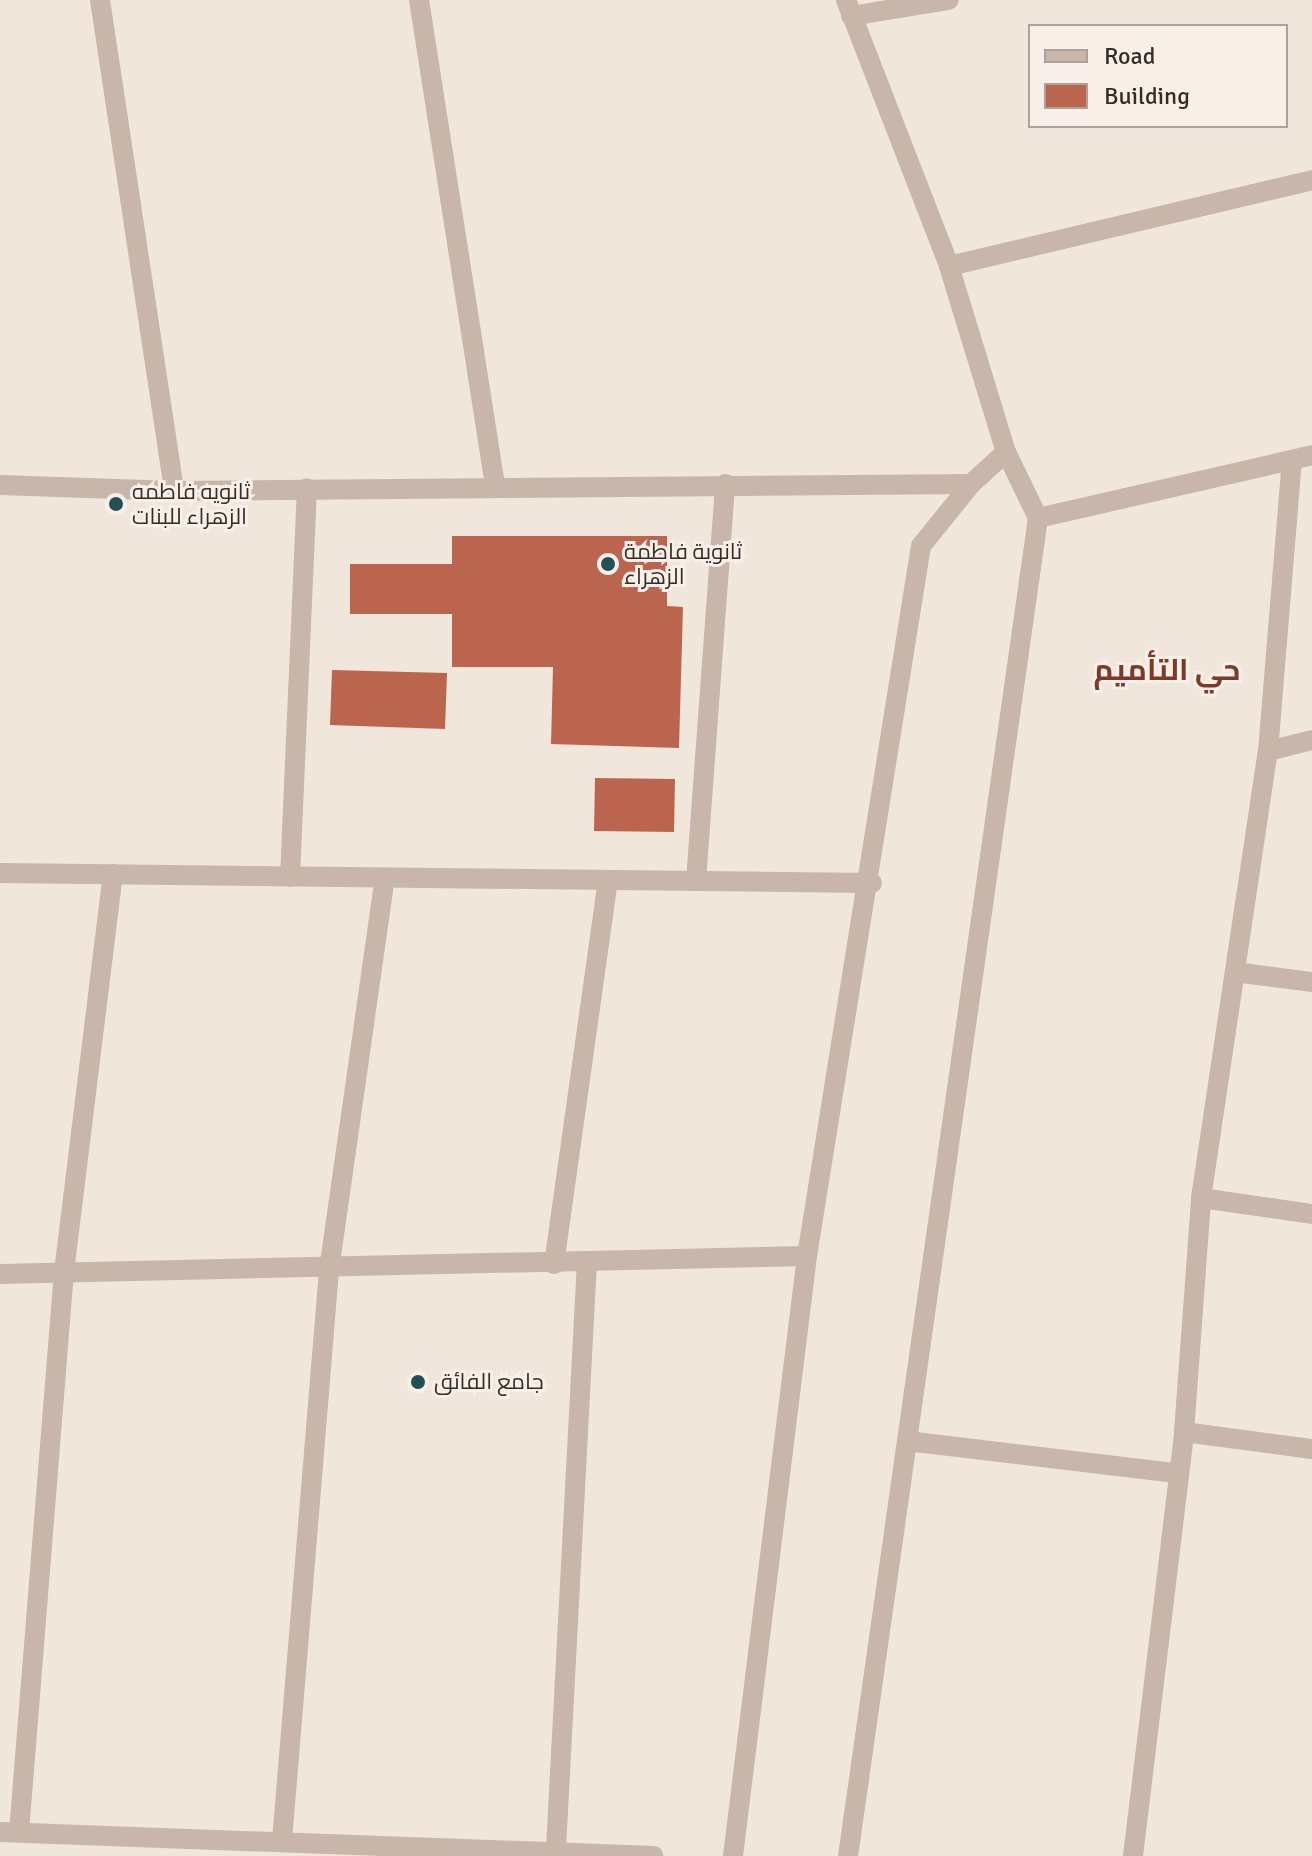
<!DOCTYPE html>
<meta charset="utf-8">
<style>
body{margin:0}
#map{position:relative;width:1312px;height:1856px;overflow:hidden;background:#f0e6dc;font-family:Signika,Cairo,sans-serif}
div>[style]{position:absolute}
.building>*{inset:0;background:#bc654e}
.street>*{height:20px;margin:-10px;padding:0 10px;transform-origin:10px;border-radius:10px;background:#c7b6a9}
.dots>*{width:22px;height:22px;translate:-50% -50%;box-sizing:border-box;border:4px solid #f8f0e8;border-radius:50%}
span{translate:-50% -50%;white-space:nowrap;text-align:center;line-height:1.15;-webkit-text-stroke:6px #f8f0e8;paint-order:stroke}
.poi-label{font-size:22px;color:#352c28}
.left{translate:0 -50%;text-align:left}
.district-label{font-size:30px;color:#7d3a28;font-weight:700}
.legend{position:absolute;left:1028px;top:24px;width:260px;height:104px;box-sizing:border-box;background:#f8f0e8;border:2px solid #aaa29b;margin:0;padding:10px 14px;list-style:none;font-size:24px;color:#352c28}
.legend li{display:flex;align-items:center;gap:16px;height:40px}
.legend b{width:40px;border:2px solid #aaa29b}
</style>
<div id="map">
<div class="building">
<div style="clip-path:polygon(452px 536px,667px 536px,667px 606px,683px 607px,679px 748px,551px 744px,553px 667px,452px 667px,452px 614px,350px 614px,350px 564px,452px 564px)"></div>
<div style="clip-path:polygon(332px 670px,447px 673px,445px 729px,330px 725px)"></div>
<div style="clip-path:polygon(595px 778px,675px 779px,674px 832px,594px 831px)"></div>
</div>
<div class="street">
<div style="left:100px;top:0;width:497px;rotate:81.4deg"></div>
<div style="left:419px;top:0;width:489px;rotate:81.1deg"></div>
<div style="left:846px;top:0;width:285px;rotate:68.8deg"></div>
<div style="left:949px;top:266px;width:195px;rotate:73deg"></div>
<div style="left:1006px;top:452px;width:73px;rotate:64.1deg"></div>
<div style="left:1038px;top:518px;width:1351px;rotate:98.08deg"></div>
<div style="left:851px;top:16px;width:99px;rotate:-9.3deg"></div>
<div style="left:949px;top:266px;width:373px;rotate:-13.3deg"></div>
<div style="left:0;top:485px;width:174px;rotate:2deg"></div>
<div style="left:174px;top:491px;width:797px;rotate:-0.5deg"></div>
<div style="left:971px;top:484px;width:47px;rotate:-42.4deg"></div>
<div style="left:1038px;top:518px;width:281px;rotate:-12.9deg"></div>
<div style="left:1268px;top:751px;width:45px;rotate:-14deg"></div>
<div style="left:0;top:873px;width:872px;rotate:0.66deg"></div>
<div style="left:290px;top:877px;width:389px;rotate:-87.5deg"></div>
<div style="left:696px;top:881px;width:398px;rotate:-85.8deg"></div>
<div style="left:1235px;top:972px;width:78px;rotate:7.4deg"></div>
<div style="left:1201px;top:1198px;width:112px;rotate:8.2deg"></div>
<div style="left:554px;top:1264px;width:388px;rotate:-82deg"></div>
<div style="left:0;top:1274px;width:807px;rotate:-1.28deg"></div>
<div style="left:1184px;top:1432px;width:129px;rotate:7.6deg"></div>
<div style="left:907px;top:1441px;width:271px;rotate:6.8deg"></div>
<div style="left:0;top:1832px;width:654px;rotate:2.1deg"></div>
<div style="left:19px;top:1832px;width:562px;rotate:-85.41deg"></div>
<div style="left:64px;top:1272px;width:401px;rotate:-83deg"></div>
<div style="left:282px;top:1841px;width:573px;rotate:-85.29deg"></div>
<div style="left:329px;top:1270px;width:396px;rotate:-81.9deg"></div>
<div style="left:556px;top:1849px;width:588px;rotate:-86.98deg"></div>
<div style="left:733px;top:1856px;width:605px;rotate:-82.97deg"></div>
<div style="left:807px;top:1256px;width:719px;rotate:-80.88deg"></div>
<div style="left:921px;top:546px;width:80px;rotate:-51.1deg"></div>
<div style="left:1133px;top:1856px;width:427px;rotate:-83.1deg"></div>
<div style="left:1184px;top:1432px;width:235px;rotate:-85.8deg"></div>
<div style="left:1201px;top:1198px;width:452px;rotate:-81.5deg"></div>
<div style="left:1268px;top:751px;width:292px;rotate:-85.3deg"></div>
</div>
<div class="dots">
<div style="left:116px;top:504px;background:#215153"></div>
<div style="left:608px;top:564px;background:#215153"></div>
<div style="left:418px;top:1382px;background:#215153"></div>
</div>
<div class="poi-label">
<span class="left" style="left:132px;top:504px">ثانويه فاطمه<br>الزهراء للبنات</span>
<span class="left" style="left:624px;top:564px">ثانوية فاطمة<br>الزهراء</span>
<span class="left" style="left:434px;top:1382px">جامع الفائق</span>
</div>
<div class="district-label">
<span style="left:1167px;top:671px">حي التأميم</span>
</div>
<ul class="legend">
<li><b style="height:10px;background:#c7b6a9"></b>Road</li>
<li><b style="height:22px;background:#bc654e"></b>Building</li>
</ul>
</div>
